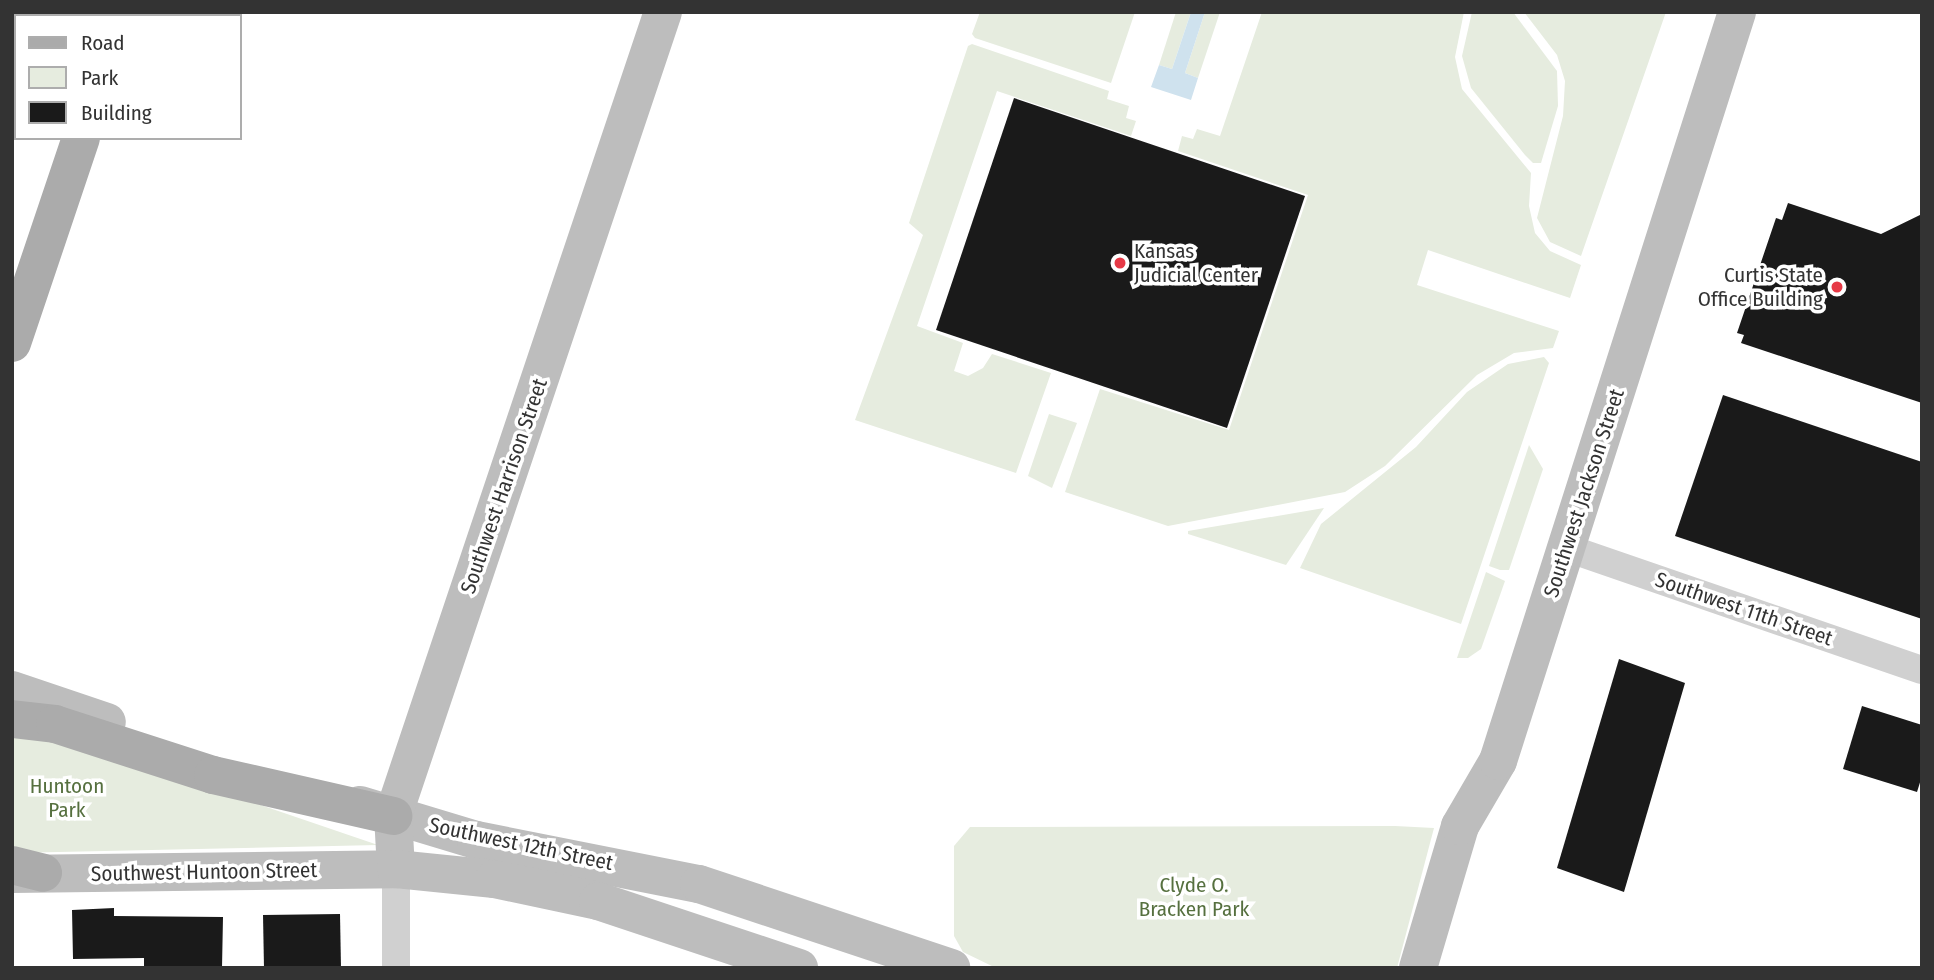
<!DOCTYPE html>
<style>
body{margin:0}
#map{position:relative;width:1934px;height:980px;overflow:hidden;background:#fff;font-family:"Fira Sans Condensed",sans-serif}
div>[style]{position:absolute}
.green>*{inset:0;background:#e6ecdf}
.water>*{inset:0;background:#cfe2ee}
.building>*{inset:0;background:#1a1a1a}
.street>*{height:28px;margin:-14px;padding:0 14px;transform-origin:14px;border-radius:14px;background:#d0d0d0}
.secondary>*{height:38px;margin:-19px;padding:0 19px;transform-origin:19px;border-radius:19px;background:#bdbdbd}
.primary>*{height:38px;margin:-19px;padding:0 19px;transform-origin:19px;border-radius:19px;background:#ababab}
.dots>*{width:19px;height:19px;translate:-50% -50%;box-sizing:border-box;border:4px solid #fff;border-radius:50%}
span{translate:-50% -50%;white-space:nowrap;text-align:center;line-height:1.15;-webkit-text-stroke:7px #fff;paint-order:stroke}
.poi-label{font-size:21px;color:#333}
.left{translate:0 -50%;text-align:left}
.right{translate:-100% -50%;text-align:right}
.street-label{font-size:21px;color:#333}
.park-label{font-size:21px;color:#56703f}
.frame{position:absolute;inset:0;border:14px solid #333;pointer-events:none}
.legend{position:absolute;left:14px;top:14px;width:228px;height:126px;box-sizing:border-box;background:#fff;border:2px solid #adadad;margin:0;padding:9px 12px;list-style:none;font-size:21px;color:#333}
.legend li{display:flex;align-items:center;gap:14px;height:35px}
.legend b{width:35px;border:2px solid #adadad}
</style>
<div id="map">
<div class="green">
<div style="clip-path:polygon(980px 12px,1135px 12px,1111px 83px,975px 38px,972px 34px)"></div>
<div style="clip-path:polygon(1176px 12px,1191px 12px,1172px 69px,1159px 65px)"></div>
<div style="clip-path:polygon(1205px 12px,1220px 12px,1198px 78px,1185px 73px)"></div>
<div style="clip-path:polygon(1262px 12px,1464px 12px,1455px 57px,1462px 89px,1531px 173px,1529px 206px,1535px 233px,1550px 251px,1581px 265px,1570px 298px,1428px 250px,1417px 285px,1559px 331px,1553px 348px,1514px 353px,1477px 375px,1385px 466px,1345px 492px,1168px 526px,1065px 492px,1100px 389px,1229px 430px,1308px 195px,1178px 151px,1182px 136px,1193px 139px,1197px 129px,1220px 136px)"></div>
<div style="clip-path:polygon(1472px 12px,1513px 12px,1557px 71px,1558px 106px,1541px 163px,1533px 163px,1525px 155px,1471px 88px,1462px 56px)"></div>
<div style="clip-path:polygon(1524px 12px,1666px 12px,1581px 256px,1550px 242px,1537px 218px,1563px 116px,1565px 81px,1557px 55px)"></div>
<div style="clip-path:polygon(972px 44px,1109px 91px,1107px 99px,1129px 106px,1126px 118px,1136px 121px,1131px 136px,997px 91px,917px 326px,963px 343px,954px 371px,968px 376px,983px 368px,992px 354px,1051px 373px,1016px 473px,855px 420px,923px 235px,909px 223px,968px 46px)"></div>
<div style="clip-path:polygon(1544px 357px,1549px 363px,1461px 624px,1300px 568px,1321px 524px,1416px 447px,1467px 392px,1508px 364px)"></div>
<div style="clip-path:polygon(1049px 414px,1077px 423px,1052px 488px,1028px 476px)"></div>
<div style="clip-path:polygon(1529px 445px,1543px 469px,1509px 570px,1500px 570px,1489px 566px)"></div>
<div style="clip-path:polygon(1324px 508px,1286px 565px,1188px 534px,1188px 531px)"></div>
<div style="clip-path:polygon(1486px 572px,1505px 581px,1481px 649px,1468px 658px,1457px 658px)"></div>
<div style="clip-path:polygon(12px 729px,90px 747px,378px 845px,12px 853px)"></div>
<div style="clip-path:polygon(970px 827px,1395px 826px,1434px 828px,1397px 968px,996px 968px,963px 952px,954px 936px,954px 846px)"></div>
</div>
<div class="water">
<div style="clip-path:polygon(1191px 12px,1205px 12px,1185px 73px,1198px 78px,1191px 100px,1151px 87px,1159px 65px,1172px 69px)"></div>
</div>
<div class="building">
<div style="clip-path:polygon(1014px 98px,1305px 196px,1227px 428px,936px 330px)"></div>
<div style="clip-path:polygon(1788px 203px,1881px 234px,1922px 214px,1922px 403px,1741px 343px,1744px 335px,1737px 333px,1776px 218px,1782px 220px)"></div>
<div style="clip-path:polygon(1723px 395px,1922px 462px,1922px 619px,1675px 536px)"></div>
<div style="clip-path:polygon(1619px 659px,1685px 683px,1624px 892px,1557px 868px)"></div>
<div style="clip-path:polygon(1862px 706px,1922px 725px,1922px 776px,1917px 792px,1843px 769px)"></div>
<div style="clip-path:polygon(114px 908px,114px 916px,223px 917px,222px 968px,144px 968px,144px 958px,73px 959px,72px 910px)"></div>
<div style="clip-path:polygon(340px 914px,341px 968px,264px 968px,263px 915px)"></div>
</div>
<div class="street">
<div style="left:12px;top:28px;width:4px;rotate:27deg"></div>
<div style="left:1567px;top:548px;width:375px;rotate:19deg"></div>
<div style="left:396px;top:968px;width:99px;rotate:-90deg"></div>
</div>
<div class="secondary">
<div style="left:12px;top:690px;width:100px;rotate:18.6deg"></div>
<div style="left:360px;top:805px;width:121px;rotate:16.8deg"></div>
<div style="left:476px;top:840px;width:227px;rotate:11.2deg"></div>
<div style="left:699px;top:884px;width:266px;rotate:18.4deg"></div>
<div style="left:396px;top:869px;width:53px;rotate:-93.2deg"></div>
<div style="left:393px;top:816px;width:848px;rotate:-71.44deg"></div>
<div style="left:12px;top:874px;width:384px;rotate:-0.7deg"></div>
<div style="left:396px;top:869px;width:99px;rotate:5.8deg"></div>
<div style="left:494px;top:879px;width:106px;rotate:11.9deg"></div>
<div style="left:598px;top:901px;width:212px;rotate:18.4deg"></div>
<div style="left:1418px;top:968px;width:148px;rotate:-73.5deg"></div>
<div style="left:1460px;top:826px;width:75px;rotate:-59.7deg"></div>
<div style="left:1498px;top:761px;width:786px;rotate:-72.3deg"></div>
</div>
<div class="primary">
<div style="left:122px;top:16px;width:4px;rotate:-76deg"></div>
<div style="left:12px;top:343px;width:216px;rotate:-71.4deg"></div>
<div style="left:12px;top:719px;width:43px;rotate:6.6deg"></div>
<div style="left:55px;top:724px;width:166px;rotate:17.9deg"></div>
<div style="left:213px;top:775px;width:185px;rotate:12.8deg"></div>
<div style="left:12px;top:865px;width:32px;rotate:14deg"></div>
</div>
<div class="dots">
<div style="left:1120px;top:263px;background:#e63946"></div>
<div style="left:1837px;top:287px;background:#e63946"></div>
</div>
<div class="poi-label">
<span class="left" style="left:1134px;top:263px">Kansas<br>Judicial Center</span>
<span class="right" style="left:1823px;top:287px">Curtis State<br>Office Building</span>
</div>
<div class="street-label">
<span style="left:504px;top:486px;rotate:-71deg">Southwest Harrison Street</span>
<span style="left:1584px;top:493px;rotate:-72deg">Southwest Jackson Street</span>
<span style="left:1744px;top:609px;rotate:19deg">Southwest 11th Street</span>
<span style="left:521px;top:844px;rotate:12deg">Southwest 12th Street</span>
<span style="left:204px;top:872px;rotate:-1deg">Southwest Huntoon Street</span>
</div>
<div class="park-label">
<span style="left:67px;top:798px">Huntoon<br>Park</span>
<span style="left:1194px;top:897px">Clyde O.<br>Bracken Park</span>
</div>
<div class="frame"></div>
<ul class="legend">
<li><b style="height:9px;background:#ababab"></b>Road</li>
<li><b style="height:19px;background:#e6ecdf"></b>Park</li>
<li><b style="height:19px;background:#1a1a1a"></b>Building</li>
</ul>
</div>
